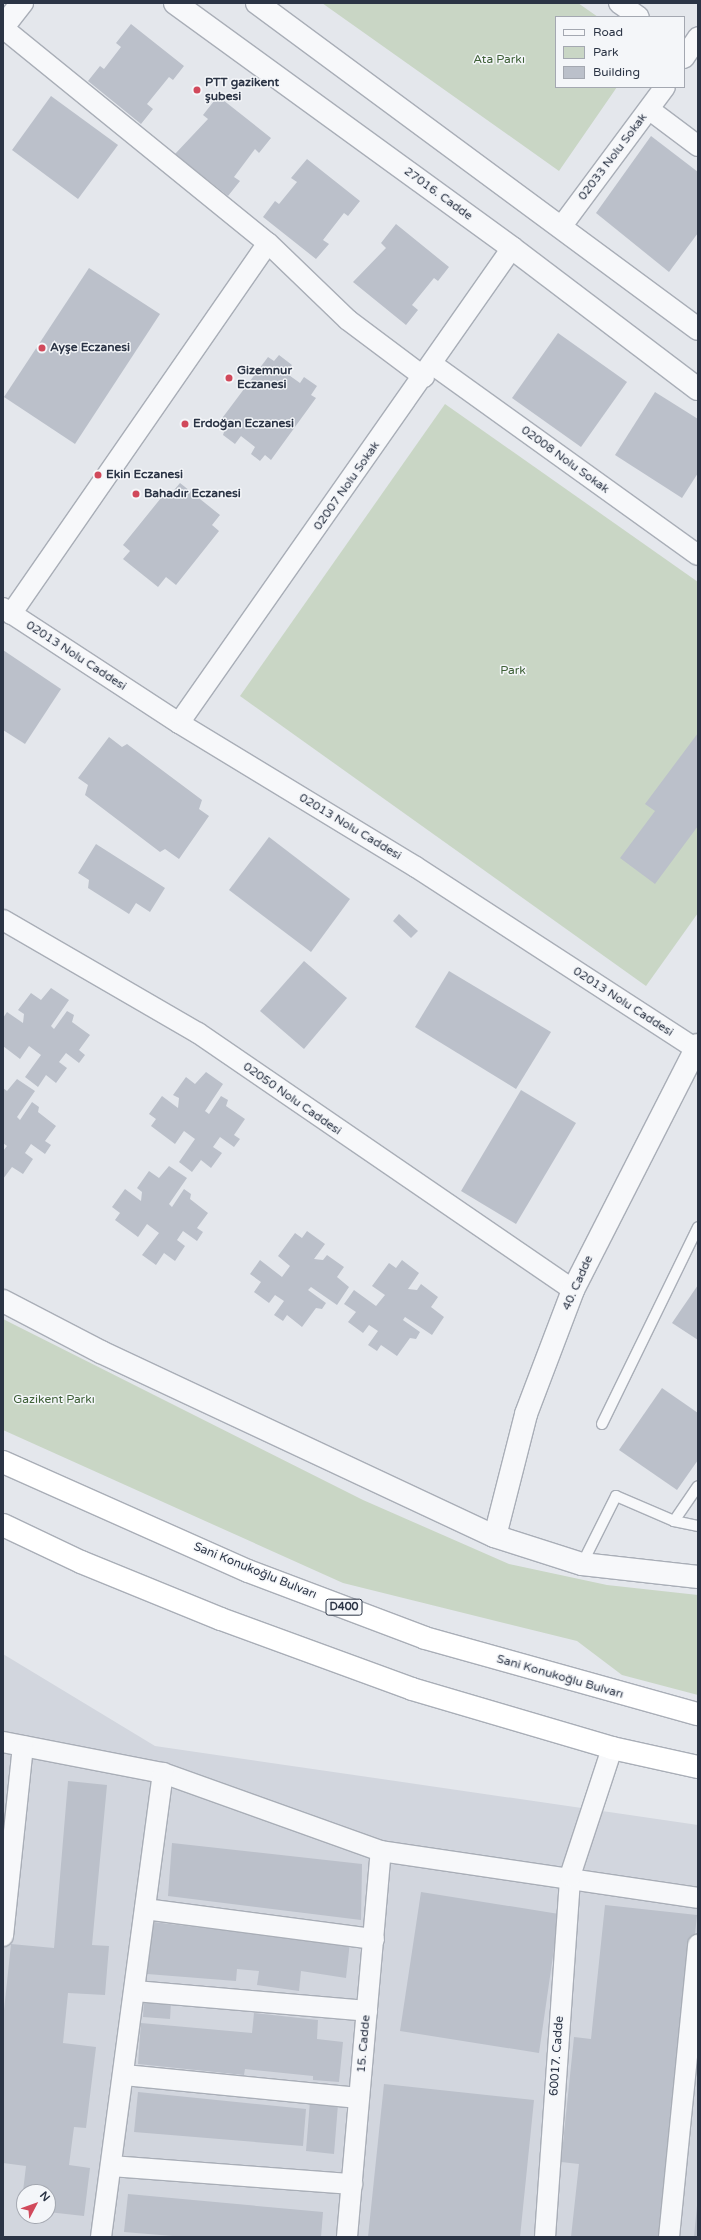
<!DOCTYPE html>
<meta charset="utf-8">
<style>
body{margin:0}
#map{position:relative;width:701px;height:2240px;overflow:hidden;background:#e4e7ec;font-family:"Varela Round",sans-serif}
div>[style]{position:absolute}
.built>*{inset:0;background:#d2d6de}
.green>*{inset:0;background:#c9d6c5}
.building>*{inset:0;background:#bbc0ca}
.roads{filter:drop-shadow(1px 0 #a9aeb7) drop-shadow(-1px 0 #a9aeb7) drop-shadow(0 1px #a9aeb7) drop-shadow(0 -1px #a9aeb7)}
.service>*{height:10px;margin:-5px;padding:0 5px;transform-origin:5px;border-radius:5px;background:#f7f8fa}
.minor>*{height:20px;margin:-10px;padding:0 10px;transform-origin:10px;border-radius:10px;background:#f7f8fa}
.tertiary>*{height:22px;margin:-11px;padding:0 11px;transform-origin:11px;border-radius:11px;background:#f7f8fa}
.trunk>*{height:22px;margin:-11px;padding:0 11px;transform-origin:11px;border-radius:11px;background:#fff}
.dots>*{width:11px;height:11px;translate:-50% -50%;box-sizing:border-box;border:2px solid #f4f6f9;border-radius:50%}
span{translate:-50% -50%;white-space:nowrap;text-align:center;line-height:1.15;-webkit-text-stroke:3px #f4f6f9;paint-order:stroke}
.shield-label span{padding:1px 3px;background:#f4f6f9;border:1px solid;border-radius:3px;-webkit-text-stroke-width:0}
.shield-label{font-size:11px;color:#2b3445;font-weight:700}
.park-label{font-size:12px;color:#3f6138}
.poi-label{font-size:12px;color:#2b3445;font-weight:700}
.left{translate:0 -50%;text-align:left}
.street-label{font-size:12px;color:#2b3445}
.frame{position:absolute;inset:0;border:4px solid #2b3445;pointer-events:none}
.legend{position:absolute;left:555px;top:16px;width:130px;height:72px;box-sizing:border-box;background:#f4f6f9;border:1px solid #a4a8b1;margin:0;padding:5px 7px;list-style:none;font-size:12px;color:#2b3445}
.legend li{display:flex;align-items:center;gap:8px;height:20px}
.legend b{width:20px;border:1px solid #a4a8b1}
.north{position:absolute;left:16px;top:2184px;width:40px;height:40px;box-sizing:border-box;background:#f4f6f9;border:1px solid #a4a8b1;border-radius:50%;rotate:49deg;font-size:11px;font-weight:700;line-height:16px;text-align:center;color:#2b3445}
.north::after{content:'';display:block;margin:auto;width:14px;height:18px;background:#d1495b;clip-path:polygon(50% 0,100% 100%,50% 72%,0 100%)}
</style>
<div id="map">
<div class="built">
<div style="clip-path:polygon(evenodd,3px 1654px,155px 1746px,698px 1825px,698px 2237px,3px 2237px,3px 1654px,24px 2192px,48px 2192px,48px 2216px,24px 2216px,24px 2192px)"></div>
</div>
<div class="green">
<div style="clip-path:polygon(322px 3px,578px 3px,598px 17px,556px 17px,556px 87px,617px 87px,559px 171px)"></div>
<div style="clip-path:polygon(445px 404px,698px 582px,698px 913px,646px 986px,240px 696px)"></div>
<div style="clip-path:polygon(3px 1319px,363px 1500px,509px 1564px,607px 1585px,698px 1595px,698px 1695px,622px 1675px,577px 1641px,343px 1583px,3px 1430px)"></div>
</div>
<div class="building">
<div style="clip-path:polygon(131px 24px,184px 66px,173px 80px,169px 77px,147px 104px,153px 109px,141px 124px,88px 81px,100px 66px,104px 69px,121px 47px,116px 43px)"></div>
<div style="clip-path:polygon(51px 96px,118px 145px,78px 199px,12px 150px)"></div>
<div style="clip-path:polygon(218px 96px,271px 138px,259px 153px,255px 149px,234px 177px,240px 181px,228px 196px,175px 154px,208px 119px,203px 115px)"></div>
<div style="clip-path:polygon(651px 136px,698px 172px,698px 233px,669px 272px,596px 213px)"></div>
<div style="clip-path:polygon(307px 159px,360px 201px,348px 216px,344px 213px,323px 240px,329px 244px,316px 259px,263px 217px,275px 201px,279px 204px,297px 182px,291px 178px)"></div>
<div style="clip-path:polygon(396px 224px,449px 267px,438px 281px,434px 278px,412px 305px,418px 310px,406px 325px,353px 282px,386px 248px,381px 243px)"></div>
<div style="clip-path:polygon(89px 268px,160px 314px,75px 444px,4px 397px)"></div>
<div style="clip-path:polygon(558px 333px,627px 382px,581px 447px,512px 398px)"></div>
<div style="clip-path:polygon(279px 355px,292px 365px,286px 373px,300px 383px,304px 377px,317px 386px,311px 395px,316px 398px,271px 460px,265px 455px,260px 461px,251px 454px,255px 447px,241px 436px,235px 444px,223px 435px,226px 426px,220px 421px,268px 357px,274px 361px)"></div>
<div style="clip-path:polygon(655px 392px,698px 419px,698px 473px,682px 498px,615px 455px)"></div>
<div style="clip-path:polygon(180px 483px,220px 515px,212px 525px,219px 531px,176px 585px,166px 577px,158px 587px,123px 559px,130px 551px,123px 545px,165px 493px,169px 496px)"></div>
<div style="clip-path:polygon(3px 650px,61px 689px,25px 744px,3px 730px)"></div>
<div style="clip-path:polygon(698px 733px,698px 826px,655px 884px,620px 858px,655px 811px,645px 804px)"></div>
<div style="clip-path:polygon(109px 737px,122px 747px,127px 744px,202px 800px,199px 809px,209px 816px,179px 859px,165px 849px,160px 852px,85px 795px,88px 785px,78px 778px)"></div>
<div style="clip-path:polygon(269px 837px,350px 899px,311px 952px,229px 890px)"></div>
<div style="clip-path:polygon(96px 844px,165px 888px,150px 912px,136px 903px,129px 914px,88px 888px,89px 880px,78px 873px)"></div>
<div style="clip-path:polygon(399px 914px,418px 931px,411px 938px,393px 921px)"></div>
<div style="clip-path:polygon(304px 961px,347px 998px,304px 1049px,260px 1011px)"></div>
<div style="clip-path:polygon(449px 971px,551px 1032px,516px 1089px,415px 1027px)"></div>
<div style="clip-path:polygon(51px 988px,69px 1000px,51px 1026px,54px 1029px,67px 1011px,74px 1015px,72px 1022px,90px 1035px,79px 1050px,85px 1055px,79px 1063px,66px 1053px,59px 1062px,67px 1068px,56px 1083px,46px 1075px,38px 1087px,25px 1077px,41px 1055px,29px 1046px,20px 1059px,3px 1046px,3px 1018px,7px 1012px,23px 1023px,24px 1014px,18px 1010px,31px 993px,41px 1000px)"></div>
<div style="clip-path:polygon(206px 1072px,223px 1084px,205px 1111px,209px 1114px,221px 1096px,228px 1100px,226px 1106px,245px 1119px,234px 1135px,240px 1139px,234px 1147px,220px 1137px,213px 1147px,222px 1153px,211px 1168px,201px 1160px,192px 1172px,179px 1162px,195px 1139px,184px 1131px,175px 1144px,151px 1126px,156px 1119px,149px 1114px,162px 1096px,178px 1108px,179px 1098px,173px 1095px,186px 1077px,195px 1084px)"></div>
<div style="clip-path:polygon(17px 1079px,35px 1091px,17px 1117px,20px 1120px,32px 1102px,39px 1107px,38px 1112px,56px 1126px,45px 1141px,51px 1145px,45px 1154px,31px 1144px,25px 1153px,33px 1159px,23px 1174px,12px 1167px,3px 1179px,3px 1151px,7px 1146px,3px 1143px,3px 1088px,7px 1091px)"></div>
<div style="clip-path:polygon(521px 1090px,576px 1123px,516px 1224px,461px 1191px)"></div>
<div style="clip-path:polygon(169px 1166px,187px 1178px,169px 1204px,172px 1207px,184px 1189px,191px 1194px,190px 1199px,208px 1213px,197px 1228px,203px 1232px,197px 1241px,183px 1231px,177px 1240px,185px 1246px,175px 1261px,164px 1253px,156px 1265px,142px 1255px,159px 1233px,147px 1224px,138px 1237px,115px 1220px,120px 1213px,112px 1207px,125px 1189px,141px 1201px,142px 1192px,137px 1188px,149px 1171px,159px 1178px)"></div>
<div style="clip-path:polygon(307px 1231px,325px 1244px,314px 1259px,323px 1260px,327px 1255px,344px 1267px,337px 1277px,349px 1287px,337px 1305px,311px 1287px,308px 1290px,326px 1303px,322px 1309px,316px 1308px,302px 1327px,287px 1315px,283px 1321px,274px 1315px,284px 1301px,275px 1295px,269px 1303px,254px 1292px,261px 1282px,250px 1274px,260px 1260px,282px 1277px,290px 1266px,278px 1256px,295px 1233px,302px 1238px)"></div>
<div style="clip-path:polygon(402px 1260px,419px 1273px,408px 1289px,417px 1290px,421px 1284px,438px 1297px,431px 1307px,444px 1317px,432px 1335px,405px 1317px,403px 1320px,420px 1332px,416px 1339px,410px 1338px,397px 1356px,381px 1345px,377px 1351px,368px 1345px,378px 1331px,369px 1325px,363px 1333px,348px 1322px,356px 1312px,344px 1304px,354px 1290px,376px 1306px,385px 1295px,372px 1286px,389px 1263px,396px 1268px)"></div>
<div style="clip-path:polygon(698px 1285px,698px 1340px,672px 1323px)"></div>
<div style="clip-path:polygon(662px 1388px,698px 1413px,698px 1460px,677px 1490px,619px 1450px)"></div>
<div style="clip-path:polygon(68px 1781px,107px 1785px,92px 1945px,109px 1946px,105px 1995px,68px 1993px,63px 2043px,96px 2047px,86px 2128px,74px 2127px,69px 2165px,90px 2168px,84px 2216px,48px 2212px,48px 2192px,24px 2192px,24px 2208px,21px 2208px,26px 2166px,3px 2163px,3px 2020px,11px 1944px,54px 1948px)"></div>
<div style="clip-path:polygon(172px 1843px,362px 1864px,361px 1920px,168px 1896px)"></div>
<div style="clip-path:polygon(421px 1892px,559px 1914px,539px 2053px,400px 2031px)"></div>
<div style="clip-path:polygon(605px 1905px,697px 1915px,664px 2237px,571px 2237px,579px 2164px,561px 2162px,574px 2037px,591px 2039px)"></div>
<div style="clip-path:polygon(153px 1922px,221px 1930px,221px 1926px,350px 1942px,346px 1978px,301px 1971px,299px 1991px,257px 1985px,259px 1971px,237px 1969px,236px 1981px,147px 1974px)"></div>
<div style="clip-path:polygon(144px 2000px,171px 2002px,170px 2019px,143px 2017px)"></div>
<div style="clip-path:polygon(254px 2013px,318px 2020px,317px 2039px,343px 2042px,339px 2082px,313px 2080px,313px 2076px,245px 2069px,244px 2075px,138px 2064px,141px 2023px,252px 2033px)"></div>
<div style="clip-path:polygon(384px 2084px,534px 2100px,520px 2237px,368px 2237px)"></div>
<div style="clip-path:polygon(138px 2092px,306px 2109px,303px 2146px,134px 2132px)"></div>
<div style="clip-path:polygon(310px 2101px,338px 2104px,334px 2154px,306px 2151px)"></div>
<div style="clip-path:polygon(128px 2194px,323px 2212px,321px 2237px,185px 2237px,124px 2232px)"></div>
<div style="clip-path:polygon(697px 2206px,698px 2237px,694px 2237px)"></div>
</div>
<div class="roads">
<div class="service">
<div style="left:602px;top:1424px;width:219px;rotate:-64deg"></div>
<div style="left:674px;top:1521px;width:42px;rotate:-55.6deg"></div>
<div style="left:582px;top:1564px;width:76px;rotate:-63.4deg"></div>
<div style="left:616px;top:1496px;width:63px;rotate:23.3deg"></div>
<div style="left:674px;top:1521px;width:25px;rotate:12deg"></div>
</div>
<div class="minor">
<div style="left:619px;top:3px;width:24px;rotate:35deg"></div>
<div style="left:3px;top:28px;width:341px;rotate:39.1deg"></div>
<div style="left:268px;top:243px;width:111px;rotate:43.9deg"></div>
<div style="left:348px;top:320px;width:95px;rotate:36.9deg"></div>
<div style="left:684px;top:58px;width:25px;rotate:-56deg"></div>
<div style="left:650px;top:110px;width:60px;rotate:36.9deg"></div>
<div style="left:561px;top:227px;width:174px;rotate:-53.4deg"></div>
<div style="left:432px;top:364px;width:327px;rotate:35.7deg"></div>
<div style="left:3px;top:608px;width:210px;rotate:33.2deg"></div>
<div style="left:179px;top:723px;width:277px;rotate:31.3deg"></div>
<div style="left:416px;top:867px;width:334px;rotate:33deg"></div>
<div style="left:11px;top:614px;width:451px;rotate:-55.3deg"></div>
<div style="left:179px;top:723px;width:580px;rotate:-54.97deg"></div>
<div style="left:3px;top:920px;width:225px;rotate:30.1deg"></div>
<div style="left:198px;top:1033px;width:455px;rotate:34.4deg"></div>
<div style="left:3px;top:1742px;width:163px;rotate:11deg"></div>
<div style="left:163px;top:1773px;width:232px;rotate:19.7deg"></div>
<div style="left:381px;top:1851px;width:320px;rotate:8.4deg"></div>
<div style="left:145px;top:1909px;width:231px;rotate:7.5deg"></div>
<div style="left:3px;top:1936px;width:191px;rotate:-84deg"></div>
<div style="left:135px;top:1991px;width:233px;rotate:4.9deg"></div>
<div style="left:124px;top:2075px;width:236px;rotate:5.6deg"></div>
<div style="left:111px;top:2166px;width:242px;rotate:4.3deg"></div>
<div style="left:101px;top:2237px;width:468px;rotate:-82.4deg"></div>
<div style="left:347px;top:2237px;width:387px;rotate:-85deg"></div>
<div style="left:545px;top:2237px;width:362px;rotate:-86deg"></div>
<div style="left:570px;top:1876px;width:135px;rotate:-71.8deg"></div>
<div style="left:669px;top:2237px;width:294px;rotate:-84.3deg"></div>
</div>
<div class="tertiary">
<div style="left:175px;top:3px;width:417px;rotate:36deg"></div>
<div style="left:512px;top:248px;width:233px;rotate:37.2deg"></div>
<div style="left:257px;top:3px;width:548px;rotate:36.47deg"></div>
<div style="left:3px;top:27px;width:31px;rotate:-52deg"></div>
<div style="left:3px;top:1301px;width:110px;rotate:27.5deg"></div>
<div style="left:101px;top:1352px;width:434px;rotate:25.1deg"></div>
<div style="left:494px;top:1536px;width:92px;rotate:17.7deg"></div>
<div style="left:582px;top:1564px;width:117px;rotate:6.4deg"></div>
<div style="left:495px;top:1536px;width:126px;rotate:-75.7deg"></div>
<div style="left:526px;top:1414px;width:133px;rotate:-69.2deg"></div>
<div style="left:573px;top:1290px;width:275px;rotate:-63deg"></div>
</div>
<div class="trunk">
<div style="left:3px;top:1462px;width:268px;rotate:24deg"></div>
<div style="left:248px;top:1571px;width:189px;rotate:20.7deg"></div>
<div style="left:425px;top:1638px;width:283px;rotate:15.6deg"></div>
<div style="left:3px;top:1525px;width:86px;rotate:25.4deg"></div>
<div style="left:81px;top:1562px;width:151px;rotate:22.2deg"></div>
<div style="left:221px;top:1619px;width:203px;rotate:20.1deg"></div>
<div style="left:412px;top:1689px;width:209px;rotate:16.4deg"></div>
<div style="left:612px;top:1748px;width:88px;rotate:12.5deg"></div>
</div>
</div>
<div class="dots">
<div style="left:197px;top:90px;background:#d1495b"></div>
<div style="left:42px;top:348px;background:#d1495b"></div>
<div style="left:229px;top:378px;background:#d1495b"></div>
<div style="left:185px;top:424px;background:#d1495b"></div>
<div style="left:98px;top:475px;background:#d1495b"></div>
<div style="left:136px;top:494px;background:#d1495b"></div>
</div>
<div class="shield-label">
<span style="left:344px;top:1607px">D400</span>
</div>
<div class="park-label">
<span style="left:499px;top:60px">Ata Parkı</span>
<span style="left:513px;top:671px">Park</span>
<span style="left:54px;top:1400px">Gazikent Parkı</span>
</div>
<div class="poi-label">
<span class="left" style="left:205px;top:90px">PTT gazikent<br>şubesi</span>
<span class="left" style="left:50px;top:348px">Ayşe Eczanesi</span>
<span class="left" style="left:237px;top:378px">Gizemnur<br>Eczanesi</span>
<span class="left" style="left:193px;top:424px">Erdoğan Eczanesi</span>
<span class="left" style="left:106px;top:475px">Ekin Eczanesi</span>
<span class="left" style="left:144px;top:494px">Bahadır Eczanesi</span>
</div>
<div class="street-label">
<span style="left:613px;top:157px;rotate:-53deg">02033 Nolu Sokak</span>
<span style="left:438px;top:194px;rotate:36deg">27016. Cadde</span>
<span style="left:565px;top:460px;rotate:36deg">02008 Nolu Sokak</span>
<span style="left:347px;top:486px;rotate:-55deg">02007 Nolu Sokak</span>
<span style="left:76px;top:656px;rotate:33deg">02013 Nolu Caddesi</span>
<span style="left:350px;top:827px;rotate:31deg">02013 Nolu Caddesi</span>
<span style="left:623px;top:1002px;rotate:33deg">02013 Nolu Caddesi</span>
<span style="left:292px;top:1099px;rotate:35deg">02050 Nolu Caddesi</span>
<span style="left:578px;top:1283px;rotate:-66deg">40. Cadde</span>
<span style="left:255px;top:1571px;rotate:22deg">Sani Konukoğlu Bulvarı</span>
<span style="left:560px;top:1677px;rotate:16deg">Sani Konukoğlu Bulvarı</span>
<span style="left:364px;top:2044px;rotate:-85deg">15. Cadde</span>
<span style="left:557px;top:2056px;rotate:-86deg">60017. Cadde</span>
</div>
<div class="frame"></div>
<ul class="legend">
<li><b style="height:5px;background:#f7f8fa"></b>Road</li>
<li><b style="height:11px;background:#c9d6c5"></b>Park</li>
<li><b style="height:11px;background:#bbc0ca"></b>Building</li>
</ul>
<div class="north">N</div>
</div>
